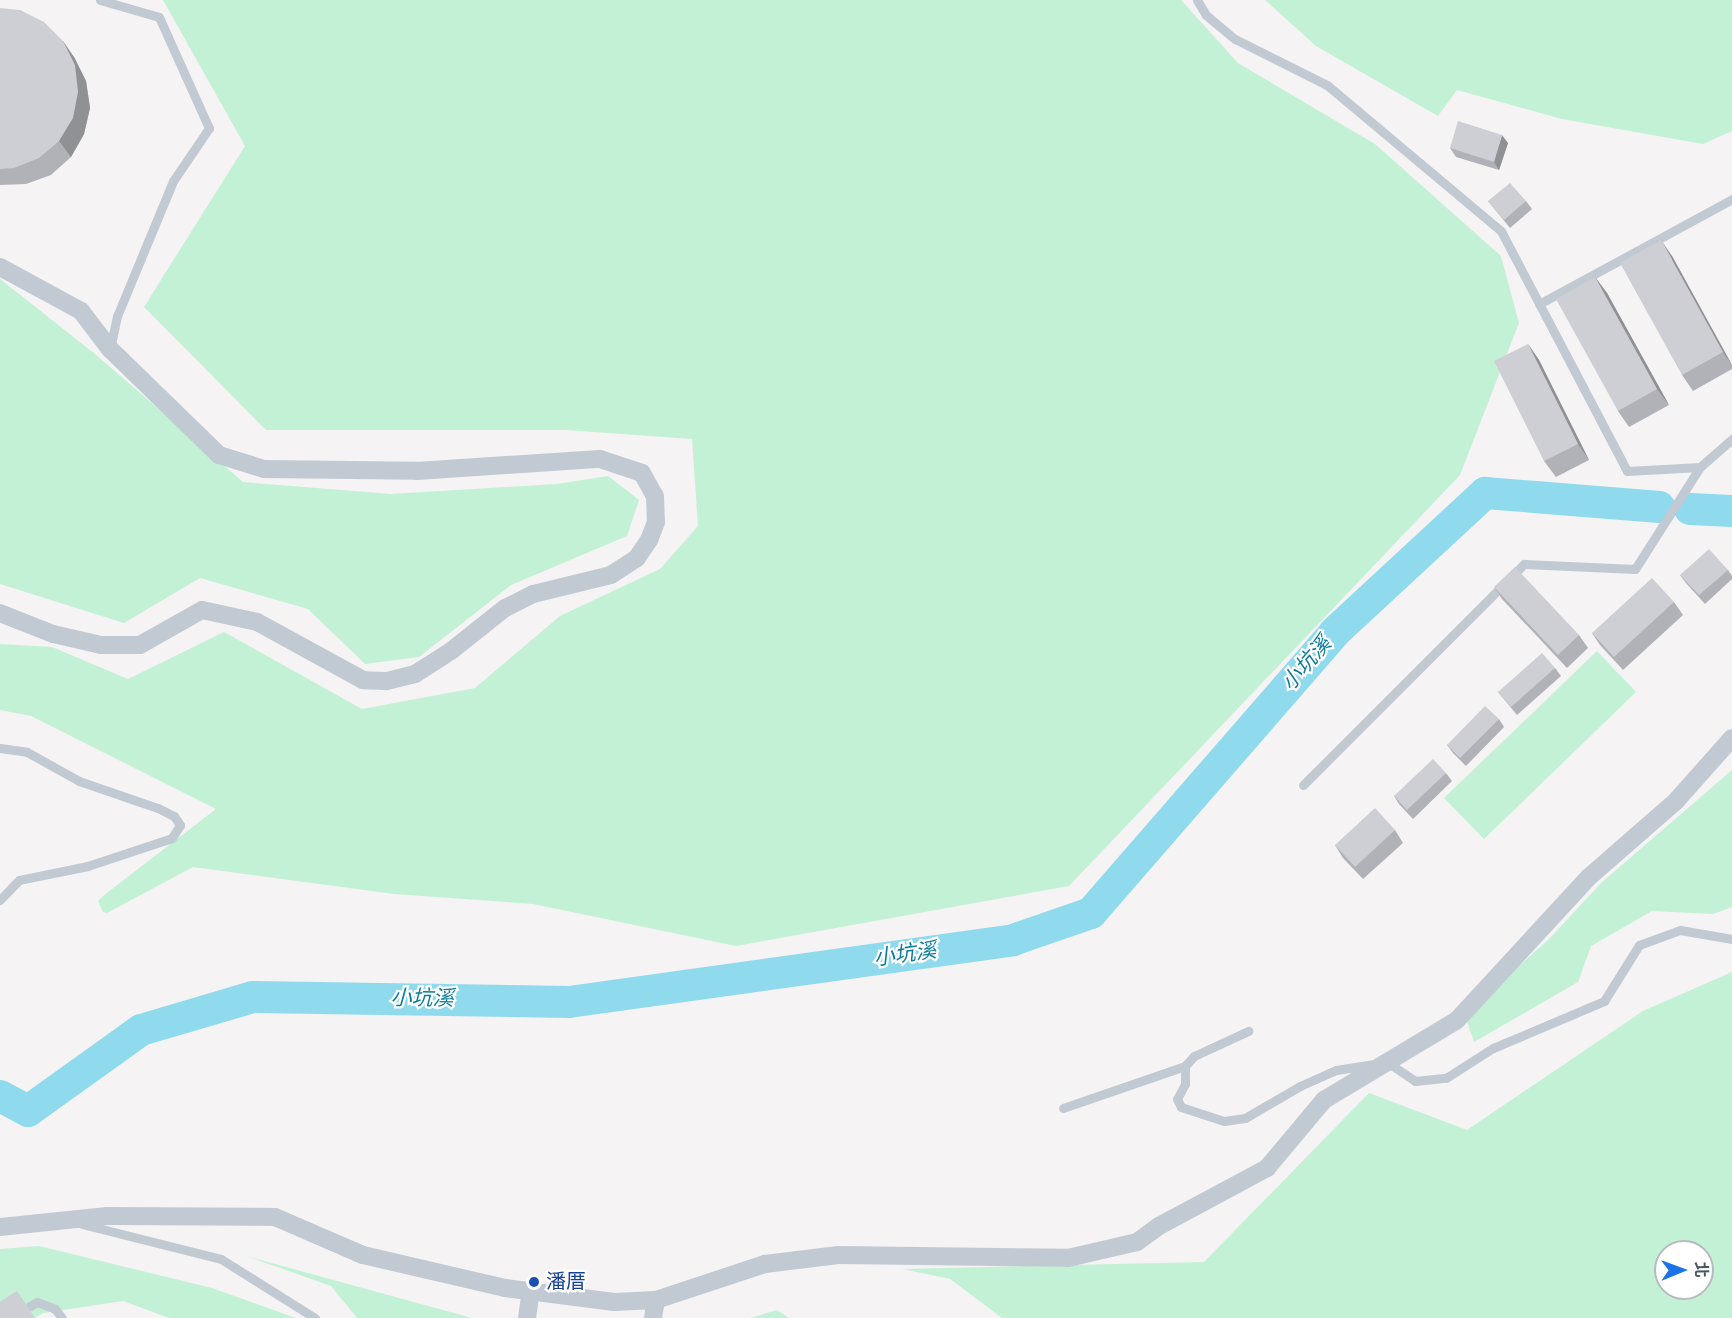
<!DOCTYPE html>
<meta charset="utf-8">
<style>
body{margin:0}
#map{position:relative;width:1732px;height:1318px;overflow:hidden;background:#f5f3f3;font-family:"Sofia Sans Condensed","Noto Sans TC",sans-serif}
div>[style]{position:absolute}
.green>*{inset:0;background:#c3f1d5}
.river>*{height:32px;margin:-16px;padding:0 16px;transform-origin:16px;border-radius:16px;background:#90daee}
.lane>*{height:9px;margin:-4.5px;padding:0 4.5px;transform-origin:4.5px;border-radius:4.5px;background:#c1cad2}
.street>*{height:18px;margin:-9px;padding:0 9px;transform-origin:9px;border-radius:9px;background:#c1cad2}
.wall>*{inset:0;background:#b0b2b7}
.shaded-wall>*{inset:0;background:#909195}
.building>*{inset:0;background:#cdcfd5}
.dots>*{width:16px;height:16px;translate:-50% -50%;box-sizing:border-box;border:3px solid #fff;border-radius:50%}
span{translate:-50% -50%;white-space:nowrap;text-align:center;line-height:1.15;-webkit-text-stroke:4.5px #fff;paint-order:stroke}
.transit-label{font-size:20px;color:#164399}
.left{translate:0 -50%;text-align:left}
.water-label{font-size:21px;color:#0c7c9b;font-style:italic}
.north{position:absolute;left:1654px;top:1240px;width:60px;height:60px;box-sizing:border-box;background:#fff;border:2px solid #b7bbc0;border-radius:50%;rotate:89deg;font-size:16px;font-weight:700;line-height:24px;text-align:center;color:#4a5661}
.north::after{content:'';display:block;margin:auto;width:21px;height:27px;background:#1a73e8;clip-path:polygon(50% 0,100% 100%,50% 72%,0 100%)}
</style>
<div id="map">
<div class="green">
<div style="clip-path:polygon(163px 0,1181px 0,1238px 63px,1375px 144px,1501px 256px,1519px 323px,1460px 475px,1069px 886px,736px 946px,533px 904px,394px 894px,193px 867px,107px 913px,103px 912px,98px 901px,103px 896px,216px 809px,31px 716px,0 710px,0 644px,52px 647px,128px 679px,224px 632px,362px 709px,475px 688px,560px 616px,660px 569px,698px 526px,692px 439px,566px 430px,266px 430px,144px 307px,245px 146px)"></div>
<div style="clip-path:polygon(1265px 0,1732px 0,1732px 131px,1703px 144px,1562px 119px,1457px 90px,1438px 116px,1316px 46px)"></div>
<div style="clip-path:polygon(0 279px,95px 354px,243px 482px,391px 494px,557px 484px,608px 476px,639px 500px,627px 536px,511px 585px,419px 657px,365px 664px,308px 609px,200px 578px,124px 623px,0 584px)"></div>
<div style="clip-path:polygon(1597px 651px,1636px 692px,1484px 839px,1444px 798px)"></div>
<div style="clip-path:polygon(1732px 770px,1732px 907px,1713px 914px,1652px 911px,1591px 946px,1578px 982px,1474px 1042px,1465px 1015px,1549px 939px,1601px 883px)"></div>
<div style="clip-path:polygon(evenodd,1732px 972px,1732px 1318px,1002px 1318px,950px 1279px,903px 1269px,1204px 1262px,1369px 1093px,1467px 1130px,1643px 1011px,1732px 972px,1666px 1252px,1702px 1252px,1702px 1288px,1666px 1288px,1666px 1252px)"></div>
<div style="clip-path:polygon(39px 1246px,212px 1288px,296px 1318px,169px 1318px,123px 1301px,43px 1313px,35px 1318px,0 1318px,0 1249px)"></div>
<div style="clip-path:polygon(246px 1256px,472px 1318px,357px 1318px,331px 1286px)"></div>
<div style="clip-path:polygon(777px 1310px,789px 1318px,751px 1318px)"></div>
</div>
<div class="river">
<div style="left:1690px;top:509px;width:42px;rotate:2.7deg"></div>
<div style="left:0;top:1096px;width:32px;rotate:28deg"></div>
<div style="left:28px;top:1111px;width:139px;rotate:-35.6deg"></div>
<div style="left:141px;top:1030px;width:117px;rotate:-16.4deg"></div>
<div style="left:253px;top:997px;width:316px;rotate:0.9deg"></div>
<div style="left:569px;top:1002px;width:448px;rotate:-7.9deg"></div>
<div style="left:1013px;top:940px;width:83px;rotate:-19.1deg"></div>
<div style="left:1091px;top:913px;width:372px;rotate:-49deg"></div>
<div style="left:1335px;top:632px;width:205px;rotate:-42.8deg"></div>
<div style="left:1485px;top:493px;width:175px;rotate:4.6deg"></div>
</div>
<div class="lane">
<div style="left:100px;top:0;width:61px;rotate:16.1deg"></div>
<div style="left:159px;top:17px;width:122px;rotate:65.8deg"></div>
<div style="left:209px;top:128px;width:64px;rotate:124.2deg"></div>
<div style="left:173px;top:181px;width:146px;rotate:112.5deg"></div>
<div style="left:117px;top:316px;width:33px;rotate:102deg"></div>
<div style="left:1197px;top:0;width:17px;rotate:59deg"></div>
<div style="left:1206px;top:15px;width:38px;rotate:40deg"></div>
<div style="left:1235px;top:39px;width:103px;rotate:26.6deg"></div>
<div style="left:1327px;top:85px;width:227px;rotate:40deg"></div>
<div style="left:1501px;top:231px;width:271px;rotate:62.3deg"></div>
<div style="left:1627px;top:471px;width:73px;rotate:-3.1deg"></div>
<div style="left:1700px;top:467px;width:43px;rotate:-41.2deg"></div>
<div style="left:1539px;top:304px;width:220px;rotate:-28.5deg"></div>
<div style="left:0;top:748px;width:27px;rotate:8deg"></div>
<div style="left:27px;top:752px;width:60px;rotate:29.1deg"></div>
<div style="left:79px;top:781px;width:83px;rotate:18.9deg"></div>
<div style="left:158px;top:808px;width:18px;rotate:27deg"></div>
<div style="left:174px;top:816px;width:11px;rotate:56deg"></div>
<div style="left:180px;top:825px;width:15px;rotate:122deg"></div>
<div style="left:172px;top:838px;width:89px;rotate:161.6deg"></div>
<div style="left:88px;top:866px;width:70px;rotate:168.5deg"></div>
<div style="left:19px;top:880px;width:28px;rotate:134deg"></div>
<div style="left:1303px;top:785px;width:313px;rotate:-45deg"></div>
<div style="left:1524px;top:564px;width:111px;rotate:2.6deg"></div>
<div style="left:1635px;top:569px;width:121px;rotate:-57.5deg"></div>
<div style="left:1185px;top:1066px;width:13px;rotate:-48deg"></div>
<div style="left:1194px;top:1056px;width:60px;rotate:-24.8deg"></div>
<div style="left:1063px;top:1108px;width:129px;rotate:-19deg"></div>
<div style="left:1185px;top:1066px;width:18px;rotate:90deg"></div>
<div style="left:1185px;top:1084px;width:17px;rotate:118deg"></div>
<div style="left:1177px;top:1099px;width:9px;rotate:63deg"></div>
<div style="left:1181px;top:1107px;width:45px;rotate:18deg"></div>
<div style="left:1224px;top:1121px;width:21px;rotate:-8deg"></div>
<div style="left:1245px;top:1118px;width:64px;rotate:-30.2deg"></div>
<div style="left:1300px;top:1086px;width:39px;rotate:-24deg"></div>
<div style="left:1336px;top:1070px;width:52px;rotate:-8.9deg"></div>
<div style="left:1387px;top:1062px;width:34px;rotate:34deg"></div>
<div style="left:1415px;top:1081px;width:31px;rotate:-6deg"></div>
<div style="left:1446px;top:1078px;width:56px;rotate:-32.6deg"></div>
<div style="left:1493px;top:1048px;width:121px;rotate:-22.9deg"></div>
<div style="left:1604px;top:1001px;width:66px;rotate:-58deg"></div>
<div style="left:1639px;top:945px;width:44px;rotate:-20.1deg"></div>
<div style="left:1680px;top:930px;width:53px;rotate:9.8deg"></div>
<div style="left:82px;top:1224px;width:143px;rotate:14.1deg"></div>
<div style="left:221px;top:1259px;width:111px;rotate:32.1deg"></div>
<div style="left:10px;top:1318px;width:31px;rotate:-31deg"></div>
<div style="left:37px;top:1302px;width:19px;rotate:21deg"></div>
<div style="left:55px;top:1309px;width:11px;rotate:52deg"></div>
</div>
<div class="street">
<div style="left:0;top:267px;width:92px;rotate:28.5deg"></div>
<div style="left:81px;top:311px;width:48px;rotate:52.7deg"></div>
<div style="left:110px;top:349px;width:152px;rotate:44.2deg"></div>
<div style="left:219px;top:455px;width:47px;rotate:17.3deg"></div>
<div style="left:264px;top:469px;width:153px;rotate:0.7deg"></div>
<div style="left:417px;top:471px;width:183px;rotate:-3.8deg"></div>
<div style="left:600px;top:459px;width:44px;rotate:18.4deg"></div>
<div style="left:642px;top:473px;width:26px;rotate:61deg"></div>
<div style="left:655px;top:496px;width:26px;rotate:88deg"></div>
<div style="left:656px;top:522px;width:19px;rotate:111deg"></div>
<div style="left:649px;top:540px;width:22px;rotate:124deg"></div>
<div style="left:637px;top:558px;width:31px;rotate:147deg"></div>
<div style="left:611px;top:575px;width:80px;rotate:166.3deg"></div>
<div style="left:533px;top:594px;width:31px;rotate:153deg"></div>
<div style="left:505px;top:608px;width:69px;rotate:141.5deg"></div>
<div style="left:451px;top:651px;width:43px;rotate:147.4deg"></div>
<div style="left:415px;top:674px;width:30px;rotate:166deg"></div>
<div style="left:386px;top:681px;width:23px;rotate:-178deg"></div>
<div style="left:363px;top:680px;width:121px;rotate:-151.3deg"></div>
<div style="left:257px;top:622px;width:56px;rotate:-167.7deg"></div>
<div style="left:202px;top:610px;width:71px;rotate:150.6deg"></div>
<div style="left:140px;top:645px;width:39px;rotate:180deg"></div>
<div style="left:101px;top:645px;width:49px;rotate:-167.1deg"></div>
<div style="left:53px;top:634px;width:57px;rotate:-158.4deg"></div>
<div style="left:0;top:1227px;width:108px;rotate:-5.9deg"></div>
<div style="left:107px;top:1216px;width:168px;rotate:0.3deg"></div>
<div style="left:275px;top:1217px;width:96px;rotate:23.4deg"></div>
<div style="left:363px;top:1255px;width:146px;rotate:13.1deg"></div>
<div style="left:505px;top:1288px;width:110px;rotate:7.3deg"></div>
<div style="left:614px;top:1302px;width:42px;rotate:-2.7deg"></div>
<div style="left:656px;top:1300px;width:115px;rotate:-18.3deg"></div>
<div style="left:765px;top:1264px;width:74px;rotate:-7deg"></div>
<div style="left:838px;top:1255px;width:230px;rotate:0.7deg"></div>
<div style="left:1068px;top:1258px;width:71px;rotate:-13.1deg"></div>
<div style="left:1137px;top:1242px;width:27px;rotate:-36deg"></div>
<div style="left:1159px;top:1226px;width:123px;rotate:-28.2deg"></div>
<div style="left:1267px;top:1168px;width:89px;rotate:-50deg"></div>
<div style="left:1324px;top:1100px;width:155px;rotate:-31deg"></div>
<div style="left:1457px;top:1020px;width:195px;rotate:-47.3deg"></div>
<div style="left:1589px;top:877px;width:116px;rotate:-41.1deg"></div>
<div style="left:1676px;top:801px;width:84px;rotate:-48.4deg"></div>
<div style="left:527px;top:1318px;width:28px;rotate:-82deg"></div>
<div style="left:653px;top:1318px;width:18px;rotate:-81deg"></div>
</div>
<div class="wall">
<div style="clip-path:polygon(0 8px,74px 57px,86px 81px,90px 108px,84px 134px,71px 157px,51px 175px,26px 184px,0 185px)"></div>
<div style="clip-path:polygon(1508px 143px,1499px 170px,1456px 157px,1450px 148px)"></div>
<div style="clip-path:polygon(1488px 201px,1526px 201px,1532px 209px,1510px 228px)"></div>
<div style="clip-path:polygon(1672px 256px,1732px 365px,1732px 369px,1693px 391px,1682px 375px)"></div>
<div style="clip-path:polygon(1595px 277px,1607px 293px,1669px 405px,1629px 427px,1618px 411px)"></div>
<div style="clip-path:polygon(1528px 344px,1539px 360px,1589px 460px,1556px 477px,1544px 461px)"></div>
<div style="clip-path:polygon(1728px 570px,1732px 576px,1732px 579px,1705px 604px,1686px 583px,1680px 575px)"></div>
<div style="clip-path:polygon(1494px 587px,1579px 635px,1588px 648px,1567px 668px,1502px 599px)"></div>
<div style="clip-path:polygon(1674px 602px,1683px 615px,1623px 670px,1600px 645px,1592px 633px)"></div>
<div style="clip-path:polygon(1555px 668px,1561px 676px,1517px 715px,1498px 692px)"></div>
<div style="clip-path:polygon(1499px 719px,1504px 727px,1466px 766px,1453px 753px,1447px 745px)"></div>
<div style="clip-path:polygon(1446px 773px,1452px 781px,1413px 819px,1399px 804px,1394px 796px)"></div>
<div style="clip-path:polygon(1395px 830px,1403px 843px,1363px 879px,1343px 858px,1335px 845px)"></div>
</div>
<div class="shaded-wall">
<div style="clip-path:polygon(63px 41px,74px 57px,86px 81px,90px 108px,84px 134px,71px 157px,59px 141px)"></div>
<div style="clip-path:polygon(1502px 135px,1508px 143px,1499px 170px,1494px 162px)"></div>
<div style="clip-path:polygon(1661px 240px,1672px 256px,1732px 365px,1723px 352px)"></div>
<div style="clip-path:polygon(1595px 277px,1607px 293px,1669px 405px,1657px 389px)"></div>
<div style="clip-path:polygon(1528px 344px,1539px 360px,1589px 460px,1578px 444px)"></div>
</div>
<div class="building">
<div style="clip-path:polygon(0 8px,20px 10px,44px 22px,63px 41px,75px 65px,78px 92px,73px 118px,59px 141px,39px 158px,14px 168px,0 169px)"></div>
<div style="clip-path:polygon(1458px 121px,1502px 135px,1494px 162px,1450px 148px)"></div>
<div style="clip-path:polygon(1510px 183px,1526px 201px,1504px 220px,1488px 201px)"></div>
<div style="clip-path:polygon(1661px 240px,1723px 352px,1682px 375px,1620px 263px)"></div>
<div style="clip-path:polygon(1595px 277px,1657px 389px,1618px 411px,1556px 299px)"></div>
<div style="clip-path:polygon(1528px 344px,1578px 444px,1544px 461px,1494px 361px)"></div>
<div style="clip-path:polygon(1709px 549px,1728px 570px,1699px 595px,1680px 575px)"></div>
<div style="clip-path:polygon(1515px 567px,1579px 635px,1558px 655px,1494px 587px)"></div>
<div style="clip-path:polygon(1652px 578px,1674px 602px,1614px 657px,1592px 633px)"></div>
<div style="clip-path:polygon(1542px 653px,1555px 668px,1511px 707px,1498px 692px)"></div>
<div style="clip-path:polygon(1485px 706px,1499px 719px,1460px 758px,1447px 745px)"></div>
<div style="clip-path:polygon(1433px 759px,1446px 773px,1407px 810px,1394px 796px)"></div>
<div style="clip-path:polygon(1375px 808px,1395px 830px,1355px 867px,1335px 845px)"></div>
<div style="clip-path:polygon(17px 1291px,35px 1318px,0 1318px,0 1302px)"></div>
</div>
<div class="dots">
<div style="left:534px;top:1282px;background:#1a4fb4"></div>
</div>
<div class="transit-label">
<span class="left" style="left:546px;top:1282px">潘厝</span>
</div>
<div class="water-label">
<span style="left:1307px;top:664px;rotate:-49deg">小坑溪</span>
<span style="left:905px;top:955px;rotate:-8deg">小坑溪</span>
<span style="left:422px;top:999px;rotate:1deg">小坑溪</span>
</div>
<div class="north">北</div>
</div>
